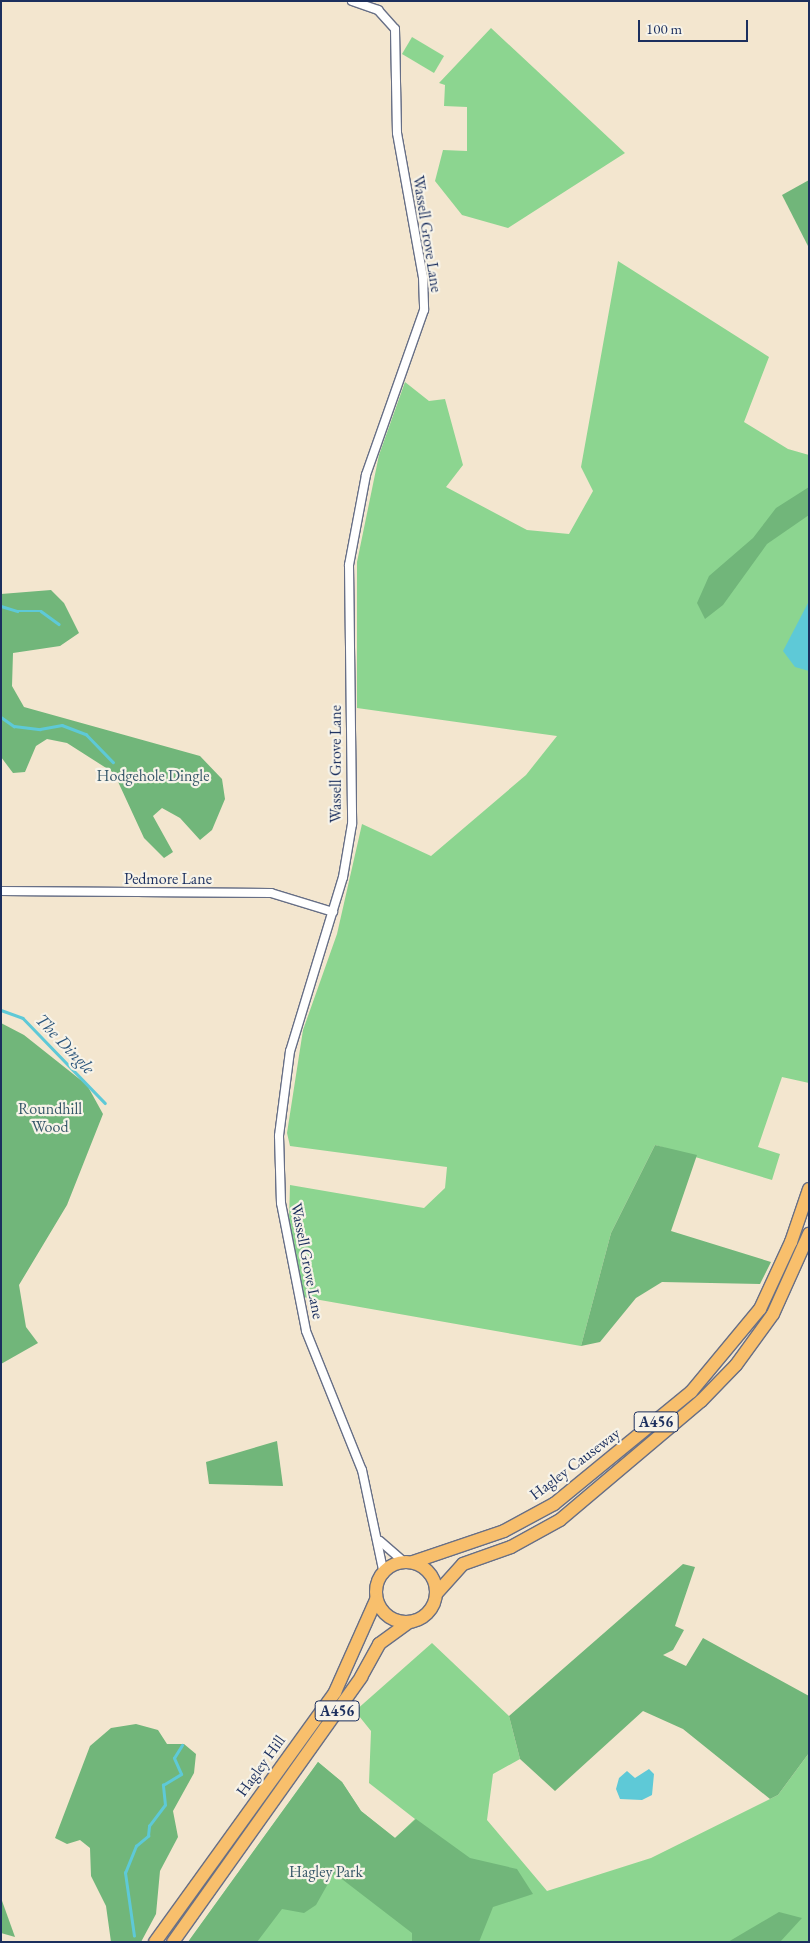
<!DOCTYPE html>
<style>
body{margin:0}
#map{position:relative;width:810px;height:1943px;overflow:hidden;background:#f3e6cf;font-family:"EB Garamond",serif}
div>[style]{position:absolute}
.green>*{inset:0;background:#8cd590}
.forest>*{inset:0;background:#71b67a}
.water>*{inset:0;background:#5ec9d7}
.stream>*{height:2.5px;margin:-1.25px;padding:0 1.25px;transform-origin:1.25px;border-radius:1.25px;background:#5ec9d7}
.roads{filter:drop-shadow(1px 0 #676f86) drop-shadow(-1px 0 #676f86) drop-shadow(0 1px #676f86) drop-shadow(0 -1px #676f86)}
.minor>*{height:8px;margin:-4px;padding:0 4px;transform-origin:4px;border-radius:4px;background:#fff}
.trunk>*{height:12px;margin:-6px;padding:0 6px;transform-origin:6px;border-radius:6px;background:#f8bf6c}
.trunk>.ring{margin:-6px;padding:0;box-sizing:content-box;background:none;border:12px solid #f8bf6c;border-radius:50%}
span{translate:-50% -50%;white-space:nowrap;text-align:center;line-height:1.15;-webkit-text-stroke:4.5px #f7f3e8;paint-order:stroke}
.shield-label span{padding:1px 4px;background:#f7f3e8;border:1px solid;border-radius:4px;-webkit-text-stroke-width:0}
.shield-label{font-size:15px;color:#1b2f5e;font-weight:700}
.street-label{font-size:16px;color:#1b2f5e}
.park-label{font-size:16px;color:#37586a}
.water-label{font-size:18px;color:#2c567c;font-style:italic}
.frame{position:absolute;inset:0;border:2px solid #1b2f5e;pointer-events:none}
.scale{position:absolute;left:638px;top:20px;width:110px;height:22px;box-sizing:border-box;border:2px solid #1b2f5e;border-top:0;padding-left:6px;font-size:15px;line-height:18px;white-space:nowrap;color:#1b2f5e;-webkit-text-stroke:4px #f7f3e8;paint-order:stroke}
</style>
<div id="map">
<div class="green">
<div style="clip-path:polygon(491px 28px,625px 153px,508px 228px,462px 215px,435px 181px,443px 150px,467px 151px,467px 107px,444px 106px,445px 85px,439px 83px)"></div>
<div style="clip-path:polygon(412px 37px,444px 56px,434px 73px,402px 54px)"></div>
<div style="clip-path:polygon(618px 261px,769px 357px,744px 422px,788px 449px,809px 455px,809px 1083px,782px 1077px,758px 1147px,780px 1154px,772px 1180px,655px 1145px,611px 1233px,581px 1346px,303px 1297px,289px 1221px,290px 1185px,424px 1208px,445px 1188px,447px 1167px,290px 1146px,287px 1133px,303px 1030px,337px 934px,362px 824px,431px 856px,526px 775px,557px 736px,357px 708px,357px 562px,379px 455px,405px 382px,429px 401px,445px 399px,463px 465px,446px 487px,527px 530px,569px 534px,593px 491px,581px 467px)"></div>
<div style="clip-path:polygon(432px 1643px,509px 1716px,520px 1759px,493px 1774px,487px 1820px,547px 1891px,651px 1858px,778px 1795px,809px 1753px,809px 1942px,188px 1942px,318px 1762px,342px 1782px,361px 1811px,395px 1838px,415px 1819px,369px 1783px,371px 1731px,355px 1711px)"></div>
</div>
<div class="forest">
<div style="clip-path:polygon(809px 180px,809px 248px,782px 195px)"></div>
<div style="clip-path:polygon(809px 487px,809px 515px,767px 544px,723px 605px,705px 619px,697px 603px,709px 576px,753px 538px,776px 508px)"></div>
<div style="clip-path:polygon(51px 590px,64px 603px,79px 633px,60px 646px,13px 653px,12px 686px,24px 707px,200px 756px,222px 779px,225px 799px,212px 830px,200px 840px,180px 818px,162px 808px,153px 816px,173px 852px,164px 858px,144px 838px,114px 773px,67px 743px,47px 739px,36px 746px,25px 772px,13px 773px,1px 757px,1px 594px)"></div>
<div style="clip-path:polygon(1px 1023px,24px 1035px,87px 1085px,103px 1114px,67px 1205px,19px 1285px,26px 1327px,38px 1343px,1px 1364px)"></div>
<div style="clip-path:polygon(655px 1145px,697px 1155px,671px 1231px,771px 1262px,760px 1284px,662px 1282px,636px 1298px,600px 1342px,581px 1346px,611px 1233px)"></div>
<div style="clip-path:polygon(277px 1441px,283px 1486px,209px 1484px,206px 1462px)"></div>
<div style="clip-path:polygon(683px 1564px,695px 1567px,675px 1626px,684px 1630px,673px 1650px,663px 1655px,686px 1666px,703px 1638px,809px 1696px,809px 1753px,778px 1795px,770px 1799px,683px 1729px,643px 1711px,555px 1791px,520px 1759px,509px 1716px)"></div>
<div style="clip-path:polygon(136px 1724px,158px 1730px,167px 1744px,184px 1744px,196px 1754px,194px 1773px,173px 1811px,178px 1837px,160px 1871px,156px 1914px,141px 1942px,111px 1942px,106px 1906px,91px 1876px,90px 1848px,80px 1840px,67px 1844px,55px 1838px,90px 1746px,111px 1728px)"></div>
<div style="clip-path:polygon(318px 1762px,342px 1782px,361px 1811px,395px 1838px,416px 1819px,470px 1858px,517px 1869px,533px 1894px,493px 1907px,479px 1942px,412px 1942px,412px 1933px,334px 1873px,316px 1905px,304px 1913px,282px 1909px,257px 1942px,188px 1942px)"></div>
<div style="clip-path:polygon(1px 1898px,15px 1937px,1px 1933px)"></div>
<div style="clip-path:polygon(779px 1912px,802px 1918px,780px 1942px,728px 1942px)"></div>
</div>
<div class="water">
<div style="clip-path:polygon(809px 601px,809px 671px,795px 667px,783px 651px)"></div>
<div style="clip-path:polygon(649px 1769px,654px 1774px,652px 1795px,642px 1800px,620px 1799px,616px 1789px,619px 1778px,627px 1771px,635px 1778px)"></div>
</div>
<div class="stream">
<div style="left:1px;top:606px;width:17px;rotate:17deg"></div>
<div style="left:17px;top:611px;width:24px"></div>
<div style="left:41px;top:611px;width:22px;rotate:36deg"></div>
<div style="left:1px;top:717px;width:16px;rotate:35deg"></div>
<div style="left:14px;top:726px;width:26px;rotate:7deg"></div>
<div style="left:40px;top:729px;width:22px;rotate:-10deg"></div>
<div style="left:62px;top:725px;width:26px;rotate:21deg"></div>
<div style="left:86px;top:734px;width:39px;rotate:46deg"></div>
<div style="left:1px;top:1010px;width:23px;rotate:20deg"></div>
<div style="left:23px;top:1018px;width:118px;rotate:46deg"></div>
<div style="left:134px;top:1936px;width:64px;rotate:-98.1deg"></div>
<div style="left:125px;top:1873px;width:29px;rotate:-68deg"></div>
<div style="left:136px;top:1846px;width:16px;rotate:-40deg"></div>
<div style="left:148px;top:1836px;width:10px;rotate:-84deg"></div>
<div style="left:149px;top:1826px;width:26px;rotate:-53deg"></div>
<div style="left:165px;top:1805px;width:20px;rotate:-96deg"></div>
<div style="left:163px;top:1785px;width:21px;rotate:-31deg"></div>
<div style="left:181px;top:1774px;width:17px;rotate:-114deg"></div>
<div style="left:174px;top:1758px;width:15px;rotate:-58deg"></div>
</div>
<div class="roads">
<div class="minor">
<div style="left:352px;top:1px;width:28px;rotate:19deg"></div>
<div style="left:378px;top:10px;width:25px;rotate:48deg"></div>
<div style="left:395px;top:29px;width:104px;rotate:88.9deg"></div>
<div style="left:397px;top:133px;width:146px;rotate:79.8deg"></div>
<div style="left:423px;top:277px;width:33px;rotate:88deg"></div>
<div style="left:424px;top:310px;width:175px;rotate:109.4deg"></div>
<div style="left:366px;top:475px;width:92px;rotate:100.7deg"></div>
<div style="left:349px;top:565px;width:259px;rotate:89.3deg"></div>
<div style="left:352px;top:824px;width:54px;rotate:99.6deg"></div>
<div style="left:343px;top:877px;width:182px;rotate:106.9deg"></div>
<div style="left:290px;top:1051px;width:86px;rotate:97.4deg"></div>
<div style="left:279px;top:1136px;width:67px;rotate:88.3deg"></div>
<div style="left:281px;top:1203px;width:130px;rotate:78.9deg"></div>
<div style="left:306px;top:1331px;width:150px;rotate:68.1deg"></div>
<div style="left:362px;top:1470px;width:106px;rotate:78.1deg"></div>
<div style="left:1px;top:891px;width:270px;rotate:0.4deg"></div>
<div style="left:271px;top:893px;width:65px;rotate:17deg"></div>
<div style="left:380px;top:1541px;width:32px;rotate:41deg"></div>
</div>
<div class="trunk">
<div style="left:413px;top:1562px;width:96px;rotate:-18.8deg"></div>
<div style="left:504px;top:1531px;width:57px;rotate:-28.4deg"></div>
<div style="left:554px;top:1504px;width:177px;rotate:-39.3deg"></div>
<div style="left:691px;top:1392px;width:108px;rotate:-50.3deg"></div>
<div style="left:760px;top:1309px;width:74px;rotate:-65.2deg"></div>
<div style="left:791px;top:1242px;width:56px;rotate:-71.2deg"></div>
<div class="ring" style="left:376px;top:1562px;width:48px;height:48px"></div>
<div style="left:436px;top:1594px;width:40px;rotate:-48deg"></div>
<div style="left:463px;top:1564px;width:51px;rotate:-19.5deg"></div>
<div style="left:511px;top:1547px;width:56px;rotate:-28.9deg"></div>
<div style="left:560px;top:1520px;width:185px;rotate:-40.2deg"></div>
<div style="left:701px;top:1401px;width:50px;rotate:-45.8deg"></div>
<div style="left:736px;top:1365px;width:63px;rotate:-54deg"></div>
<div style="left:773px;top:1314px;width:88px;rotate:-65.8deg"></div>
<div style="left:155px;top:1942px;width:308px;rotate:-54.2deg"></div>
<div style="left:335px;top:1692px;width:101px;rotate:-66deg"></div>
<div style="left:173px;top:1942px;width:325px;rotate:-54.6deg"></div>
<div style="left:361px;top:1677px;width:38px;rotate:-61deg"></div>
<div style="left:379px;top:1644px;width:37px;rotate:-36deg"></div>
</div>
</div>
<div class="shield-label">
<span style="left:656px;top:1422px">A456</span>
<span style="left:337px;top:1711px">A456</span>
</div>
<div class="street-label">
<span style="left:427px;top:234px;rotate:81deg">Wassell Grove Lane</span>
<span style="left:336px;top:764px;rotate:-90deg">Wassell Grove Lane</span>
<span style="left:168px;top:879px">Pedmore Lane</span>
<span style="left:307px;top:1261px;rotate:79deg">Wassell Grove Lane</span>
<span style="left:575px;top:1464px;rotate:-37deg">Hagley Causeway</span>
<span style="left:261px;top:1766px;rotate:-54deg">Hagley Hill</span>
</div>
<div class="park-label">
<span style="left:153px;top:776px">Hodgehole Dingle</span>
<span style="left:50px;top:1118px">Roundhill<br>Wood</span>
<span style="left:326px;top:1872px">Hagley Park</span>
</div>
<div class="water-label">
<span style="left:65px;top:1044px;rotate:46deg">The Dingle</span>
</div>
<div class="frame"></div>
<div class="scale">100 m</div>
</div>
